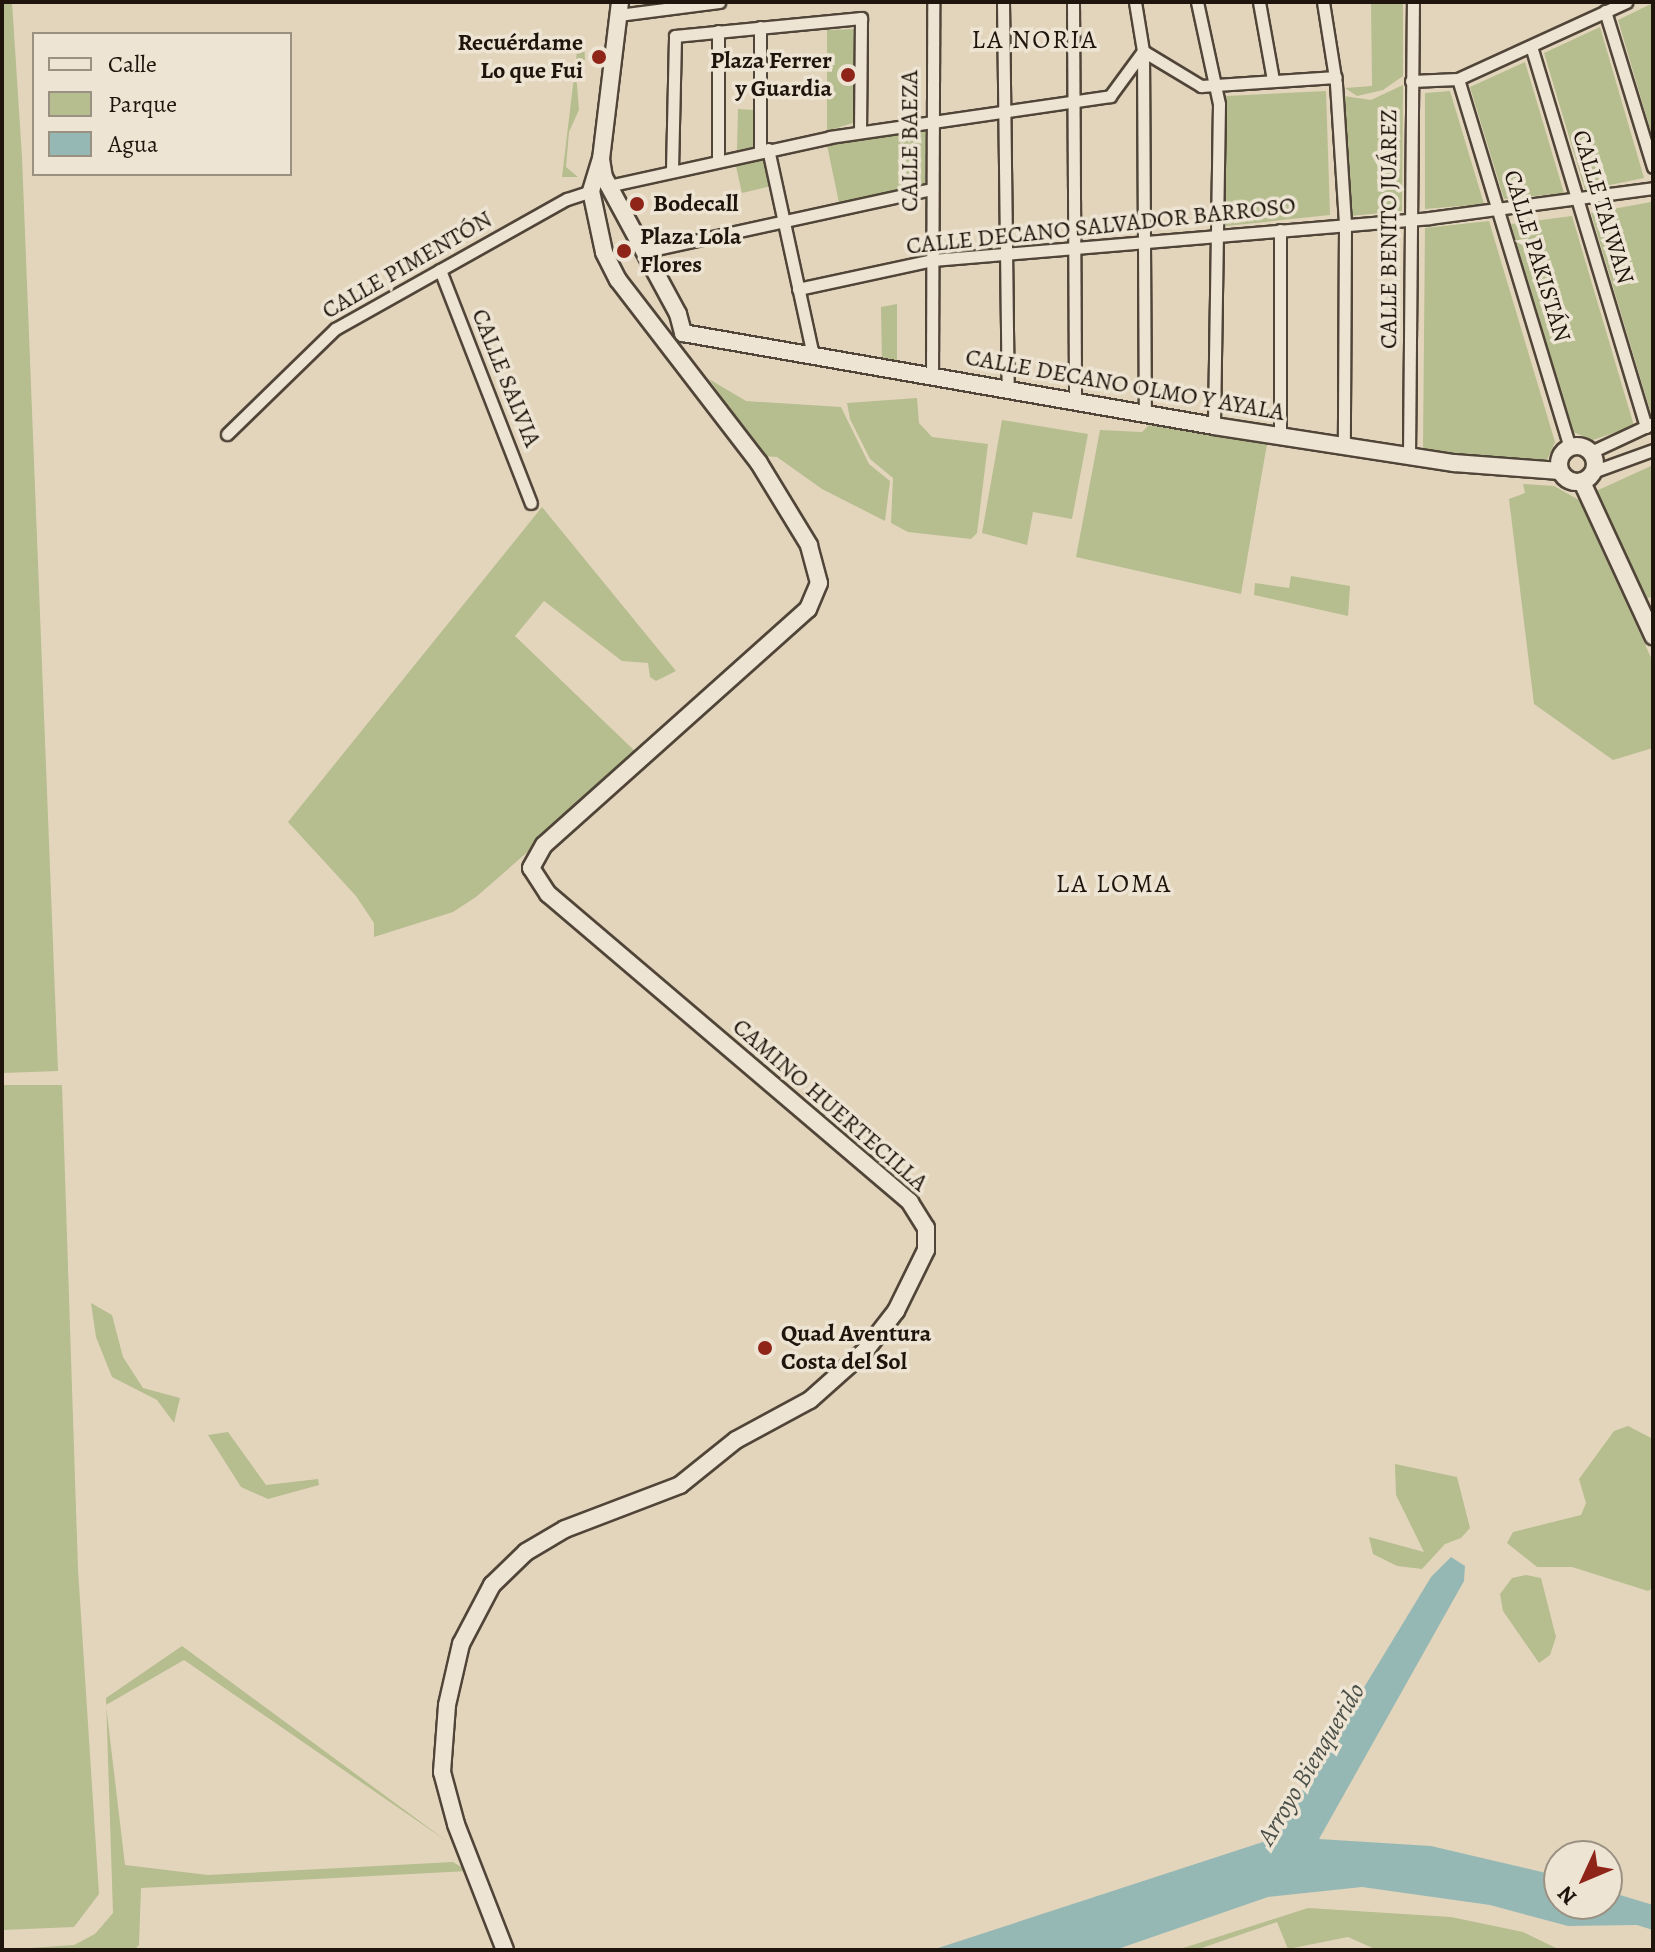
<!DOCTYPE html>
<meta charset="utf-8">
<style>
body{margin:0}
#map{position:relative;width:1655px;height:1952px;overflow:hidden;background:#e3d5bc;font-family:Alegreya,serif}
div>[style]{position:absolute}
.green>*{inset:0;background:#b6bd8f}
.water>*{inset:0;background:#96b8b5}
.roads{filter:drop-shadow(2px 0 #504538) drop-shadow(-2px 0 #504538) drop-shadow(0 2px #504538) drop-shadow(0 -2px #504538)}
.street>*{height:11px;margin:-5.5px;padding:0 5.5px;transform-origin:5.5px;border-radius:5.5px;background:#ede4d3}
.secondary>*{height:16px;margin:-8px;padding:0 8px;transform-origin:8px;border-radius:8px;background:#ede4d3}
.secondary>.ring{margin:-8px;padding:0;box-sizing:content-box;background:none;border:16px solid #ede4d3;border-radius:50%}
.dots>*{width:22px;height:22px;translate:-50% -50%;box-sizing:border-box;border:4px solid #ede4d3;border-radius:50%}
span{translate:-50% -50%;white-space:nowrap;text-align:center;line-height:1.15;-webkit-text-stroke:7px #ede4d3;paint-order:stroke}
.poi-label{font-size:24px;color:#1f150c;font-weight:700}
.right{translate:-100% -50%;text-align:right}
.left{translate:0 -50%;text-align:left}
.street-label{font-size:24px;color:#1f150c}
.neighbourhood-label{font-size:26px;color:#1f150c;letter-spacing:2px}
.water-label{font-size:26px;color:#494e47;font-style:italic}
.frame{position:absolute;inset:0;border:4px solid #1f150c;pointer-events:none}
.legend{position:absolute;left:32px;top:32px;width:260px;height:144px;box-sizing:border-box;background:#ede4d3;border:2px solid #9b9183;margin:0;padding:10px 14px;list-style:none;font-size:24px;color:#1f150c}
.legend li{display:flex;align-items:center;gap:16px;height:40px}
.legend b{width:40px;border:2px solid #9b9183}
.north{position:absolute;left:1543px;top:1840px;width:80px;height:80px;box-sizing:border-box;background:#ede4d3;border:2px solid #9b9183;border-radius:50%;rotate:226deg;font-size:22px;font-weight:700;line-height:32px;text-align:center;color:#1f150c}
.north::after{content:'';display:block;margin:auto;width:28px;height:36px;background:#8f2418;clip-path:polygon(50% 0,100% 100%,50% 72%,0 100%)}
</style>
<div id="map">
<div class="green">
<div style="clip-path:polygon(2px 2px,12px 2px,22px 157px,58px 1071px,2px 1073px)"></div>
<div style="clip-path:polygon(1371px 2px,1403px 2px,1403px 76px,1383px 90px,1357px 96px,1345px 88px,1372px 86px)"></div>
<div style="clip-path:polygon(1653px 3px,1653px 139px,1618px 20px)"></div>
<div style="clip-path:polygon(1600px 27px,1644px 178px,1585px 190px,1544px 53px)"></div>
<div style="clip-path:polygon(854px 29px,853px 123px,827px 131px,827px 30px)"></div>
<div style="clip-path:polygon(578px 43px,584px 43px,585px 59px,576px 73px,579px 110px,569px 132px,566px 167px,578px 177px,562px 177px)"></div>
<div style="clip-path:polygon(1525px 62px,1564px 193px,1504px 199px,1470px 87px)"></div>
<div style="clip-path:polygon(1403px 85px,1402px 211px,1350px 216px,1344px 96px,1371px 100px)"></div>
<div style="clip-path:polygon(1326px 91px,1330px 215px,1226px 226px,1226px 96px)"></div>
<div style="clip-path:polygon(1450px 91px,1484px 204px,1425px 209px,1425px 93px)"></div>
<div style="clip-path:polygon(738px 109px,755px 110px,755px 147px,737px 150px)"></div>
<div style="clip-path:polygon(928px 126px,928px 184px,839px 203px,827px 145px)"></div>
<div style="clip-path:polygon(765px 155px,771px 186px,742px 193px,735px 162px)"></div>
<div style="clip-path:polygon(1651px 202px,1653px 210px,1651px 414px,1591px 213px)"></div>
<div style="clip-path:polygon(1572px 216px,1634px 426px,1593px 440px,1573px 432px,1511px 224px)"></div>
<div style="clip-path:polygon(1489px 221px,1555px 442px,1547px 460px,1506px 463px,1423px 451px,1425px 228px)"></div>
<div style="clip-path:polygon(897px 304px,897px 365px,882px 363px,881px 307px)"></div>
<div style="clip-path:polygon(709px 379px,746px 401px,841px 407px,869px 464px,890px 481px,885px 521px,822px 489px,777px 457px,763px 456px)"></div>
<div style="clip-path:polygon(917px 398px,919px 423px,932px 437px,988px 444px,977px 533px,971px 539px,908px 532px,891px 523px,893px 478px,870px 459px,850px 419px,847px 403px)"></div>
<div style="clip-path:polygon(1002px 420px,1088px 434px,1072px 519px,1033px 512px,1027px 545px,982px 533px)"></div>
<div style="clip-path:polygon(1149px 425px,1267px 444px,1241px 594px,1076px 557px,1100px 430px,1142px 432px)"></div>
<div style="clip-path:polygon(1651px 466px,1653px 596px,1646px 599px,1596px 491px)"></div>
<div style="clip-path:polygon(1523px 484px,1554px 486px,1579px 500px,1653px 662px,1653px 748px,1613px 760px,1534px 704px,1509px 499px,1525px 493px)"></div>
<div style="clip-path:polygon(542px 507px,676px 671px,656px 681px,650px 677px,648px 663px,622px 661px,544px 601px,515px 636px,639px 755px,476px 897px,453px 912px,374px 937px,374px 923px,356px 896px,288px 822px)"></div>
<div style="clip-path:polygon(1291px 576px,1350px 586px,1348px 616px,1254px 595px,1255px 583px,1289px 588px)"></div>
<div style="clip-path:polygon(2px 1085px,62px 1085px,78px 1569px,99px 1894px,74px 1927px,2px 1930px)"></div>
<div style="clip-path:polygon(91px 1303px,112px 1315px,123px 1357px,143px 1388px,180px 1398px,174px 1423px,157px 1400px,112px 1377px,96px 1337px)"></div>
<div style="clip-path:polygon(1628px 1426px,1653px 1439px,1653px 1588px,1648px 1591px,1572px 1567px,1537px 1567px,1507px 1543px,1513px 1532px,1581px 1515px,1586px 1503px,1579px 1479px,1614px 1431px)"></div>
<div style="clip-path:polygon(228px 1432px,266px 1485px,318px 1479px,319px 1485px,268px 1499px,241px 1487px,208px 1435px)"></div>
<div style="clip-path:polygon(1395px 1464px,1457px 1477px,1470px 1528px,1461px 1538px,1445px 1544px,1422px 1569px,1397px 1566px,1373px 1554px,1369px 1537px,1424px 1552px,1396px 1495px)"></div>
<div style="clip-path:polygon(1526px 1575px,1541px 1578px,1556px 1637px,1550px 1655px,1539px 1663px,1503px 1611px,1500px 1594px,1512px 1578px)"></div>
<div style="clip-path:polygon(182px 1646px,448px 1842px,184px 1660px,106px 1705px,125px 1865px,208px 1875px,453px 1862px,468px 1871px,141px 1888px,139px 1945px,134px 1950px,2px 1950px,74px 1945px,95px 1934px,113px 1913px,106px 1698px)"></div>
<div style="clip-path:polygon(1308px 1908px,1451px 1917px,1523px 1932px,1560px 1950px,1377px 1950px,1348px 1937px,1288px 1949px,1277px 1922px,1196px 1950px,1177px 1950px)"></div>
</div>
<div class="water">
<div style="clip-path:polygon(1451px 1557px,1465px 1566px,1464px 1581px,1319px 1839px,1431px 1846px,1559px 1876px,1559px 1904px,1607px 1904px,1607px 1891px,1653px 1905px,1653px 1930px,1637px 1925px,1568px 1926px,1490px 1905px,1362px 1887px,1268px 1897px,1115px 1950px,932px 1950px,1272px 1839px,1431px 1577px)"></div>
</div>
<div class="roads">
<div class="street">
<div style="left:1003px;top:2px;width:388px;rotate:89.3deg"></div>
<div style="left:1073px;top:2px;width:400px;rotate:89.7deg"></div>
<div style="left:1135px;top:2px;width:50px;rotate:80.7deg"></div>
<div style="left:1143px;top:51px;width:363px;rotate:89.7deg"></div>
<div style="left:1197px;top:2px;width:104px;rotate:77.8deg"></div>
<div style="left:1219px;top:104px;width:322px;rotate:90.9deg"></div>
<div style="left:1259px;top:2px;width:79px;rotate:79.8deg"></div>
<div style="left:1323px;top:2px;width:83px;rotate:81deg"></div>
<div style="left:1336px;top:84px;width:141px;rotate:86.3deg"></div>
<div style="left:1345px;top:225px;width:220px;rotate:90.3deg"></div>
<div style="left:1605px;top:11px;width:163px;rotate:72.9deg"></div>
<div style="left:618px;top:15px;width:102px;rotate:-7.3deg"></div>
<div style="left:1531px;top:46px;width:398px;rotate:73.2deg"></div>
<div style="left:1143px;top:51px;width:68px;rotate:31.1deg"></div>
<div style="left:1201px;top:86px;width:135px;rotate:-3.8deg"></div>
<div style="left:1458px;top:79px;width:385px;rotate:73.1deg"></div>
<div style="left:1411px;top:81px;width:47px;rotate:-2.4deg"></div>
<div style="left:1458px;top:79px;width:185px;rotate:-24.6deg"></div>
<div style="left:768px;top:149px;width:211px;rotate:77.7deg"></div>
<div style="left:760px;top:151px;width:124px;rotate:-90deg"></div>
<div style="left:718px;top:160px;width:129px;rotate:-90deg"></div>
<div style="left:672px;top:170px;width:134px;rotate:-88.7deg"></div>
<div style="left:675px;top:36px;width:187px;rotate:-5.5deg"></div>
<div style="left:861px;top:18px;width:114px;rotate:90.5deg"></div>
<div style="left:608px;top:186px;width:227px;rotate:-12.4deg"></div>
<div style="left:830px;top:137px;width:283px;rotate:-8.3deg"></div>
<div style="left:1110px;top:96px;width:56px;rotate:-53.7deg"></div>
<div style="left:1280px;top:230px;width:206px;rotate:90deg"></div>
<div style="left:643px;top:252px;width:296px;rotate:-12.3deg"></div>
<div style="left:440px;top:270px;width:250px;rotate:68.7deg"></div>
<div style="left:798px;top:289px;width:137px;rotate:-12.2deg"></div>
<div style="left:932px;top:260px;width:499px;rotate:-4.8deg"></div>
<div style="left:1429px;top:218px;width:226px;rotate:-7.6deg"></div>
<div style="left:932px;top:377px;width:375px;rotate:-89.8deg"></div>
<div style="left:227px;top:434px;width:151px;rotate:-44.2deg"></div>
<div style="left:335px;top:329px;width:266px;rotate:-29.3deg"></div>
<div style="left:567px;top:199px;width:25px;rotate:-18deg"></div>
<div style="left:1591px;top:452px;width:68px;rotate:-25.1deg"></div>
<div style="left:1409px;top:455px;width:453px;rotate:-89.5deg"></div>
<div style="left:1595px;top:471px;width:62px;rotate:-19.9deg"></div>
</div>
<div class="secondary">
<div style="left:620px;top:2px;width:158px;rotate:96.9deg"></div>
<div style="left:601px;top:159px;width:18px;rotate:81deg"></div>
<div style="left:604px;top:177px;width:156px;rotate:61.6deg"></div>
<div style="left:678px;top:314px;width:20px;rotate:75deg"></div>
<div style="left:683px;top:333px;width:539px;rotate:9.93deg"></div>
<div style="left:1214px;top:426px;width:243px;rotate:8.8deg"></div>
<div style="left:1454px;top:463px;width:106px;rotate:4.3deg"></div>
<div class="ring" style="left:1559px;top:446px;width:20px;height:20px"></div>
<div style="left:1582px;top:482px;width:170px;rotate:65.2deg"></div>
<div style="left:505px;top:1950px;width:135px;rotate:-111.3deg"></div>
<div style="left:456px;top:1824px;width:54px;rotate:-105.1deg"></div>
<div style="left:442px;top:1772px;width:67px;rotate:-85.7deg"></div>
<div style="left:447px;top:1705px;width:63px;rotate:-77.1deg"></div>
<div style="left:461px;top:1644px;width:67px;rotate:-62.3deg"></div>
<div style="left:492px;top:1585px;width:47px;rotate:-44.1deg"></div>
<div style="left:526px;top:1552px;width:45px;rotate:-30.5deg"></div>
<div style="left:565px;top:1529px;width:123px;rotate:-20.9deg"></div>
<div style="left:680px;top:1485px;width:72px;rotate:-38.8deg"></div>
<div style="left:736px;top:1440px;width:84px;rotate:-28.4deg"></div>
<div style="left:810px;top:1400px;width:74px;rotate:-41.7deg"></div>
<div style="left:865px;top:1351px;width:51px;rotate:-52.2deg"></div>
<div style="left:896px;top:1311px;width:68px;rotate:-63.8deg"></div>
<div style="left:926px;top:1250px;width:22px;rotate:-90deg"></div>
<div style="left:926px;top:1228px;width:31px;rotate:-122deg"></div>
<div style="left:910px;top:1202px;width:475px;rotate:-139.6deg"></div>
<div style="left:548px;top:894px;width:31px;rotate:-123deg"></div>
<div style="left:531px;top:868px;width:26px;rotate:-61deg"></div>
<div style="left:544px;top:845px;width:354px;rotate:-41.8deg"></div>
<div style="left:808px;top:609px;width:28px;rotate:-67deg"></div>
<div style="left:819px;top:583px;width:39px;rotate:-105deg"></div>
<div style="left:809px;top:545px;width:96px;rotate:-121.4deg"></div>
<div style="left:759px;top:463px;width:231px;rotate:-127.6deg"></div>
<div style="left:618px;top:280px;width:31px;rotate:-117deg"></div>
<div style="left:604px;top:252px;width:62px;rotate:-102deg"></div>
<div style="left:591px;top:191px;width:34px;rotate:-73deg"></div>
</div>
</div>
<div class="dots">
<div style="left:599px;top:57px;background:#8f2418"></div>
<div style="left:848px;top:75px;background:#8f2418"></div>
<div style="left:637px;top:204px;background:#8f2418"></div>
<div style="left:624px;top:251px;background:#8f2418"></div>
<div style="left:765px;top:1348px;background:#8f2418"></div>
</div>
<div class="poi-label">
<span class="right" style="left:583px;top:57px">Recuérdame<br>Lo que Fui</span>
<span class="right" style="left:832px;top:75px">Plaza Ferrer<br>y Guardia</span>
<span class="left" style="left:653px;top:204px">Bodecall</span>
<span class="left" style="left:640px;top:251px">Plaza Lola<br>Flores</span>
<span class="left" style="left:781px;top:1348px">Quad Aventura<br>Costa del Sol</span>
</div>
<div class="street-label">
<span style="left:910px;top:141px;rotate:-90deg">CALLE BAEZA</span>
<span style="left:1603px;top:207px;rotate:73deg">CALLE TAIWAN</span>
<span style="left:1101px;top:226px;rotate:-6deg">CALLE DECANO SALVADOR BARROSO</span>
<span style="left:1389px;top:229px;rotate:-90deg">CALLE BENITO JUÁREZ</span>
<span style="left:1537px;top:256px;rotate:73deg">CALLE PAKISTÁN</span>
<span style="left:407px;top:265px;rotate:-30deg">CALLE PIMENTÓN</span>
<span style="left:506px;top:378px;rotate:68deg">CALLE SALVIA</span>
<span style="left:1125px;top:385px;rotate:10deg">CALLE DECANO OLMO Y AYALA</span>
<span style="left:830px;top:1105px;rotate:41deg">CAMINO HUERTECILLA</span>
</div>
<div class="neighbourhood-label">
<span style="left:1035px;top:40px">LA NORIA</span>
<span style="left:1114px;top:884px">LA LOMA</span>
</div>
<div class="water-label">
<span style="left:1311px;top:1764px;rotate:-59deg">Arroyo Bienquerido</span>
</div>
<div class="frame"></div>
<ul class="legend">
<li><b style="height:10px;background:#ede4d3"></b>Calle</li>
<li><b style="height:22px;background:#b6bd8f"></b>Parque</li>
<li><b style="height:22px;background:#96b8b5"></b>Agua</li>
</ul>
<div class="north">N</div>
</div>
